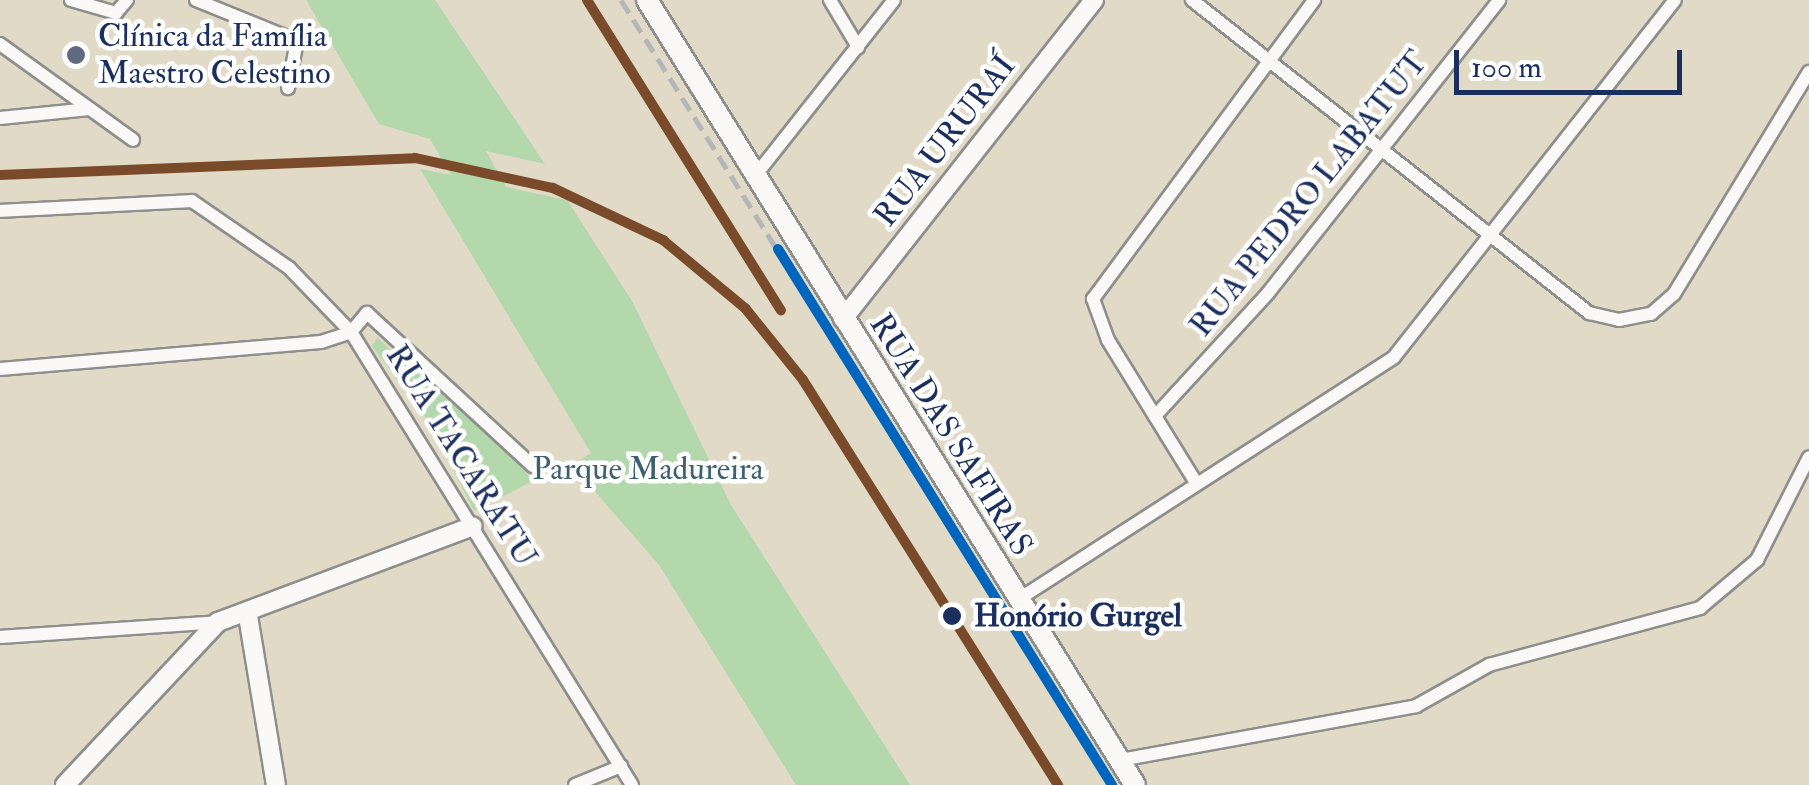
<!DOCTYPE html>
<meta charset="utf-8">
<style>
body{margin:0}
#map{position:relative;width:1809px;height:785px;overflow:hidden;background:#e1dac7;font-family:"IM FELL Double Pica",serif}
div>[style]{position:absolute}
.green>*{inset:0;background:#b2d8ab}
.roads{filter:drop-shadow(2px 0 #8e8e8c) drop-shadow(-2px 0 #8e8e8c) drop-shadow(0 2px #8e8e8c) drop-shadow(0 -2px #8e8e8c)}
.street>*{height:12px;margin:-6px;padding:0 6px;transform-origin:6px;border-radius:6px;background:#faf9f7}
.secondary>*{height:18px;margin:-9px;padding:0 9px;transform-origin:9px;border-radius:9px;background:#faf9f7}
.primary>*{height:20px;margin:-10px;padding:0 10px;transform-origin:10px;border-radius:10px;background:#faf9f7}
.rail>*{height:5px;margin-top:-2.5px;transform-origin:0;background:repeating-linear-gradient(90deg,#b5b6b9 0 15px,transparent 0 23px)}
.rail-1>*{height:10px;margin:-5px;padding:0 5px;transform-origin:5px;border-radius:5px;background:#7a4b2a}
.rail-2>*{height:10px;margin:-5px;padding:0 5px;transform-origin:5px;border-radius:5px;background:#0065bd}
.dots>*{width:28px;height:28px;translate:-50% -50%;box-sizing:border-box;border:5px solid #fff;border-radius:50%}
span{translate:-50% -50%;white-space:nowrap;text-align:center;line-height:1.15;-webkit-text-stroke:9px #fff;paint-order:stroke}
.poi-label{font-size:32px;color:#1b2f5e}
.left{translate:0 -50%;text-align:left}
.street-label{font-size:32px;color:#1b2f5e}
.park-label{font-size:32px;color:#3d616e}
.stop-label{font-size:32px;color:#1b2f5e;font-weight:700}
.scale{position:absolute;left:1454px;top:50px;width:228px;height:45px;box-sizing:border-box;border:5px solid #1b2f5e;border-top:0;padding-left:12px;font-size:30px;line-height:35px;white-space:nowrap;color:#1b2f5e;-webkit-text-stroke:8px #fff;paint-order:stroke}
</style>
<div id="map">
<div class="green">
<div style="clip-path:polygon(306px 0,435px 0,545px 164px,486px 151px,506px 187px,567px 200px,632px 301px,731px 505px,910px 785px,796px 785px,659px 565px,572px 465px,591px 453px,420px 169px,451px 175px,430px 139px,379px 124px)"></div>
<div style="clip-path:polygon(377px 338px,521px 462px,531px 482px,474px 511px,428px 421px,372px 346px)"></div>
</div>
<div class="roads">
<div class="street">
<div style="left:71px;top:0;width:47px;rotate:16.1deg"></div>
<div style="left:116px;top:13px;width:17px;rotate:-50deg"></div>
<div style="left:196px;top:0;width:109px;rotate:22.1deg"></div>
<div style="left:297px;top:41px;width:48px;rotate:100.8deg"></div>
<div style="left:830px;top:0;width:55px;rotate:59.2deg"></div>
<div style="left:1192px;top:0;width:506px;rotate:38.25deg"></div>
<div style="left:1589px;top:313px;width:31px;rotate:13deg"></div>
<div style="left:1619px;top:320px;width:33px;rotate:-11deg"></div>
<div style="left:1651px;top:314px;width:30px;rotate:-41deg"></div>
<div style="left:1674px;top:294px;width:260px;rotate:-58.7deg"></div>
<div style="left:0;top:44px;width:164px;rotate:35.8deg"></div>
<div style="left:0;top:118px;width:90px;rotate:-5.7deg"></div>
<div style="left:755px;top:176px;width:224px;rotate:-51.7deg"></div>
<div style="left:0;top:211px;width:192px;rotate:-3deg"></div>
<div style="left:192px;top:201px;width:118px;rotate:34.6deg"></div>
<div style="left:289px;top:268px;width:89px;rotate:45.9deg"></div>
<div style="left:351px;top:332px;width:533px;rotate:58.19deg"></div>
<div style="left:0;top:369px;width:322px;rotate:-4.8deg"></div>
<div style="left:321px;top:342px;width:32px;rotate:-18deg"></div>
<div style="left:351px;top:332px;width:25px;rotate:-50deg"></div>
<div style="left:367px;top:313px;width:226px;rotate:42.7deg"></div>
<div style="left:1155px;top:416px;width:167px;rotate:-47.4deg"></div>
<div style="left:1268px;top:293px;width:373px;rotate:-51.7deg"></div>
<div style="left:1195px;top:481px;width:166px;rotate:-121.7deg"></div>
<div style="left:1108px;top:340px;width:44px;rotate:-110.1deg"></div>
<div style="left:1093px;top:299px;width:372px;rotate:-53.5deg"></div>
<div style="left:1019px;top:599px;width:446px;rotate:-32.8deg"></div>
<div style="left:1394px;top:357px;width:454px;rotate:-51.8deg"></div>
<div style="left:0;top:637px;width:219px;rotate:-3.9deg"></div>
<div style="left:1120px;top:760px;width:301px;rotate:-10.3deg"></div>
<div style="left:1416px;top:706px;width:84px;rotate:-29.3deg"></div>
<div style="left:1489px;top:665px;width:219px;rotate:-15.1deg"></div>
<div style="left:1700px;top:608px;width:75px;rotate:-40.1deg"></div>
<div style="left:1757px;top:560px;width:115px;rotate:-63.2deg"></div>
<div style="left:575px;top:785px;width:50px;rotate:-22.4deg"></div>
</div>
<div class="secondary">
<div style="left:843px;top:319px;width:406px;rotate:-51.8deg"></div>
<div style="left:248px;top:616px;width:171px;rotate:80.6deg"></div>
<div style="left:65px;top:785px;width:224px;rotate:-46.8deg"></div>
<div style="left:218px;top:622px;width:272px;rotate:-20.6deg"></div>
</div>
<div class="primary">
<div style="left:647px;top:0;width:924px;rotate:58.13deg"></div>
</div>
</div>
<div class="rail">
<div style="left:621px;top:0;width:926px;rotate:57.97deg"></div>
<div style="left:0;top:175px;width:415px;rotate:-2.3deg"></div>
<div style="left:415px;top:158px;width:141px;rotate:12.3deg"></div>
<div style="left:553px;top:188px;width:122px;rotate:25.3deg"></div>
<div style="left:663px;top:240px;width:107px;rotate:39.7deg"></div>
<div style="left:745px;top:308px;width:92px;rotate:51.1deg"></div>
<div style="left:803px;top:380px;width:479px;rotate:57.8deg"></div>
</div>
<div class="rail-1">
<div style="left:587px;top:0;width:366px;rotate:58deg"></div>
<div style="left:0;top:175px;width:415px;rotate:-2.3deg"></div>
<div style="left:415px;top:158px;width:141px;rotate:12.3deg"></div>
<div style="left:553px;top:188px;width:122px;rotate:25.3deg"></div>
<div style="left:663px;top:240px;width:107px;rotate:39.7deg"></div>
<div style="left:745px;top:308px;width:92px;rotate:51.1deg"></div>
<div style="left:803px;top:380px;width:479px;rotate:57.8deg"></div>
</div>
<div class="rail-2">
<div style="left:778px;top:249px;width:632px;rotate:58.07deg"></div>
</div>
<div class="dots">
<div style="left:76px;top:55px;background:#606b83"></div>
<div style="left:952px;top:616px;background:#1b2f5e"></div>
</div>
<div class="poi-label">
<span class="left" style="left:98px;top:55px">Clínica da Família<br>Maestro Celestino</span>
</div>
<div class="street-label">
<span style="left:945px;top:141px;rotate:-52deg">RUA URURAÍ</span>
<span style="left:1309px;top:194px;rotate:-51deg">RUA PEDRO LABATUT</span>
<span style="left:951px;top:435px;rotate:58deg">RUA DAS SAFIRAS</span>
<span style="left:461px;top:456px;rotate:58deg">RUA TACARATU</span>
</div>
<div class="park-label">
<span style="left:648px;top:469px">Parque Madureira</span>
</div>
<div class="stop-label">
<span class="left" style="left:974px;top:616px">Honório Gurgel</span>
</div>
<div class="scale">100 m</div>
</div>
